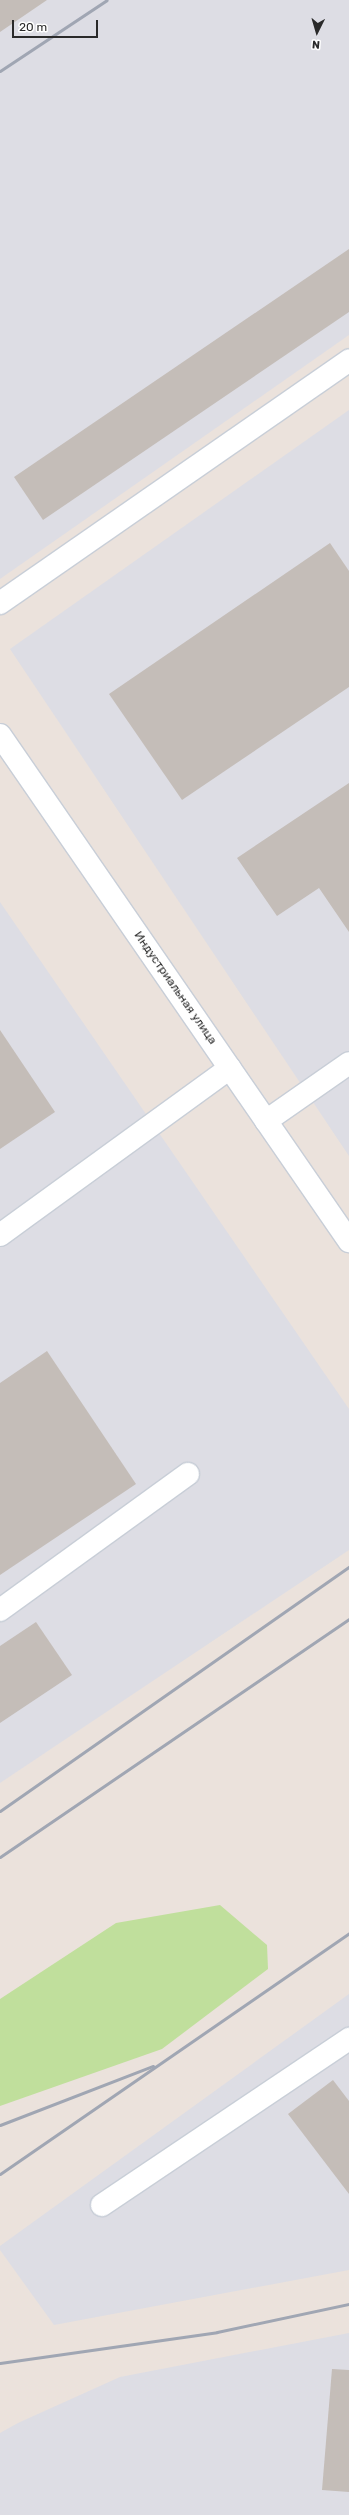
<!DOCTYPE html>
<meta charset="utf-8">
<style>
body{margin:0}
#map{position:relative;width:349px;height:2515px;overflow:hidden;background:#ebe2dc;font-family:Rubik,sans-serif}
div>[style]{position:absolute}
.industrial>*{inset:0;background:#dddde4}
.green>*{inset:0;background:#c0df9c}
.building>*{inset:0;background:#c4bdb8}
.roads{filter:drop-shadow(1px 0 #c8ced7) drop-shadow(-1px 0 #c8ced7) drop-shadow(0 1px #c8ced7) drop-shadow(0 -1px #c8ced7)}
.minor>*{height:22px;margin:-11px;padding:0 11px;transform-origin:11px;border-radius:11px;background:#fff}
.rail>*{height:3px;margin:-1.5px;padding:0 1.5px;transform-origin:1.5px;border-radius:1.5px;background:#a0a6b3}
span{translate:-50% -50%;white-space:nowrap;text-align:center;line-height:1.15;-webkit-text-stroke:3.5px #fff;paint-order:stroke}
.street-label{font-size:12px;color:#2a2a2a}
.north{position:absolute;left:297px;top:12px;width:40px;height:40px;-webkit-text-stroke:3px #fff;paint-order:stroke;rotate:185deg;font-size:11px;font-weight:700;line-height:16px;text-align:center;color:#2a2a2a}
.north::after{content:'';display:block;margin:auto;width:14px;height:18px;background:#2a2a2a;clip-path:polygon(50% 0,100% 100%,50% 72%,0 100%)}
.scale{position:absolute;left:12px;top:20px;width:86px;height:18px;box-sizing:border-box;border:2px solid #2a2a2a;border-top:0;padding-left:5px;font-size:12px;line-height:14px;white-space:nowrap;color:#2a2a2a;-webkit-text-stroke:3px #fff;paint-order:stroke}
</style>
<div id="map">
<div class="industrial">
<div style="clip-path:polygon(0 0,349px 0,349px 335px,0 579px)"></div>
<div style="clip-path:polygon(349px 410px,349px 1156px,10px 649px)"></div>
<div style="clip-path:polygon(0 902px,349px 1409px,349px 1550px,0 1783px)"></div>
<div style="clip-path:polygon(349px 1994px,349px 2270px,54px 2325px,0 2250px,0 2246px)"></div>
<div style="clip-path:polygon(349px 2333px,349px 2515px,0 2515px,0 2433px,18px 2423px,120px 2377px)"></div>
</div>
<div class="green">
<div style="clip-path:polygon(220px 1905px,267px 1945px,268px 1969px,162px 2049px,0 2106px,0 1999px,116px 1923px)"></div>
</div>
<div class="building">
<div style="clip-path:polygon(0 0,47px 0,0 32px)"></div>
<div style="clip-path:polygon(349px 249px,349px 312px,43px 520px,14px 477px)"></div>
<div style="clip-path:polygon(330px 543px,349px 571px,349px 687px,182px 800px,109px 694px)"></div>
<div style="clip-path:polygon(349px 783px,349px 932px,319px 888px,277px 916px,237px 858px)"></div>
<div style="clip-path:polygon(0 1030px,55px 1112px,0 1149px)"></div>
<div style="clip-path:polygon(47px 1351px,136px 1484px,0 1575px,0 1383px)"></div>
<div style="clip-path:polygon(36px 1622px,72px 1675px,0 1723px,0 1646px)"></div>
<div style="clip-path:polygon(333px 2080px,349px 2101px,349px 2194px,288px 2114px)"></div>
<div style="clip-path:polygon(332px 2369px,349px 2370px,349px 2492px,322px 2490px)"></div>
</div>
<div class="roads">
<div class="minor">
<div style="left:0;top:603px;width:425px;rotate:-34.8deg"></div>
<div style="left:0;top:735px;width:615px;rotate:55.41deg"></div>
<div style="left:266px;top:1121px;width:101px;rotate:-34.9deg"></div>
<div style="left:0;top:1235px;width:284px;rotate:-36deg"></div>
<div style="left:0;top:1610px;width:232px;rotate:-35.9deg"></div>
<div style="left:102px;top:2205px;width:298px;rotate:-33.9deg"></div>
</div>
</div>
<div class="rail">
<div style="left:0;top:71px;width:128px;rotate:-33.6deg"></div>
<div style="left:0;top:1811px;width:426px;rotate:-35deg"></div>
<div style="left:0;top:1857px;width:422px;rotate:-34.3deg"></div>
<div style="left:0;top:2125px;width:164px;rotate:-21.1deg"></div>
<div style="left:0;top:2174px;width:424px;rotate:-34.6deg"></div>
<div style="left:0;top:2363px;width:219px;rotate:-8.1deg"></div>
<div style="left:217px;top:2332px;width:135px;rotate:-12deg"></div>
</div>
<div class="street-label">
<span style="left:175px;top:988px;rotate:55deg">Индустриальная улица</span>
</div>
<div class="north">N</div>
<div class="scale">20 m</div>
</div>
